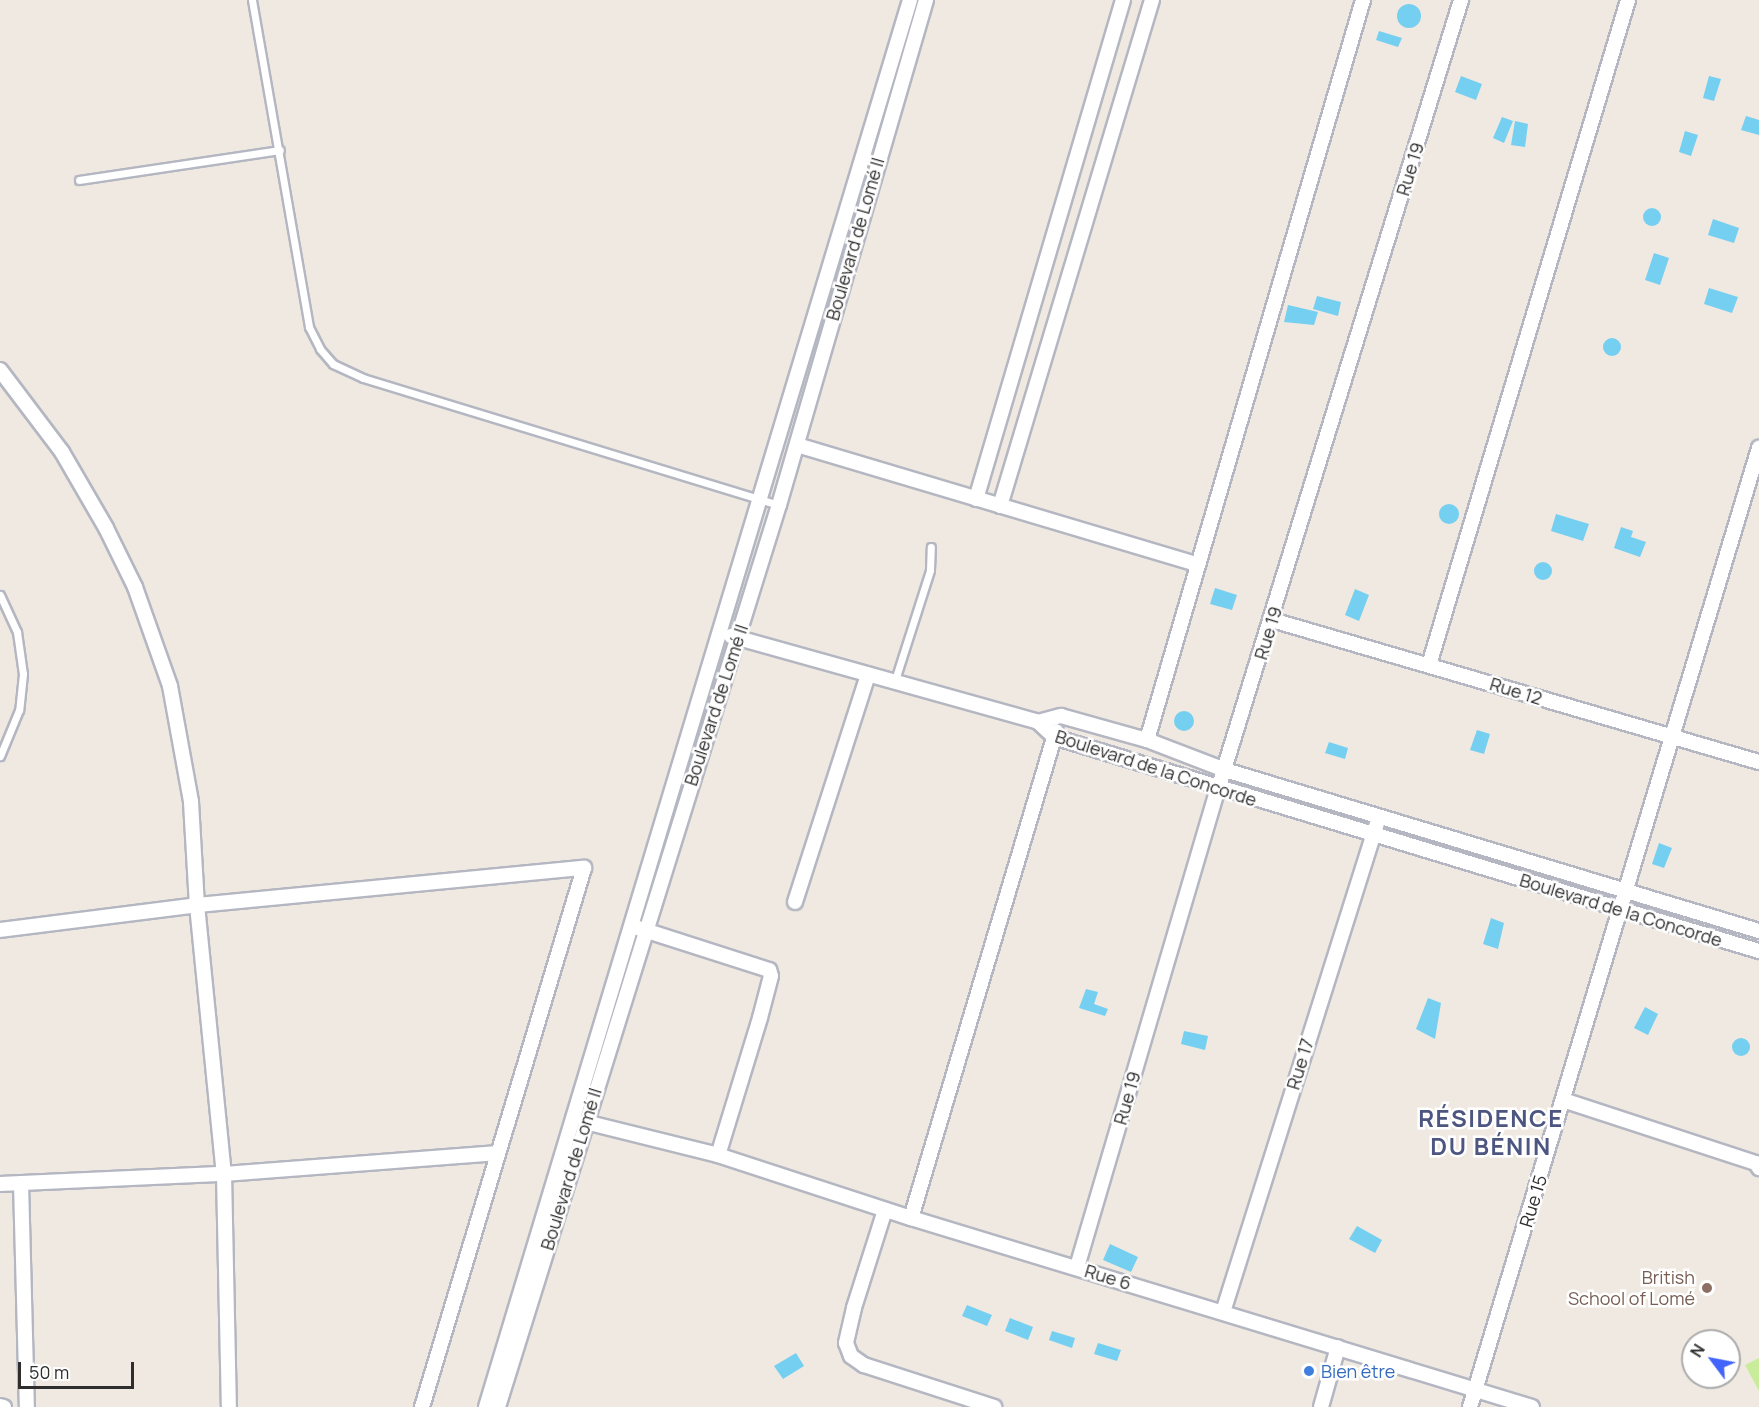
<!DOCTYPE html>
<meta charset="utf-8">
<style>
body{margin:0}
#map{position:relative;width:1759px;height:1407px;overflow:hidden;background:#efe9e1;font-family:Manrope,sans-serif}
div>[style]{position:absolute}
.pitch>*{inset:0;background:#c9ec9a}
.water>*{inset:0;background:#75cff0}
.round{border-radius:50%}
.roads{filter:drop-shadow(2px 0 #b4b7c1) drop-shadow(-2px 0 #b4b7c1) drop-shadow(0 2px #b4b7c1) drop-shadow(0 -2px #b4b7c1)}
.lane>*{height:7px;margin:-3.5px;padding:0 3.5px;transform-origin:3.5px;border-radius:3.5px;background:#fff}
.street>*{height:14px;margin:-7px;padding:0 7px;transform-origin:7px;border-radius:7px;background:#fff}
.dots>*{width:16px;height:16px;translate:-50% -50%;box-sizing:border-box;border:3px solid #fff;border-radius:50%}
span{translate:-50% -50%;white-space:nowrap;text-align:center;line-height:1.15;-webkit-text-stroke:5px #fff;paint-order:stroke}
.street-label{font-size:18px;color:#2e2e2e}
.education-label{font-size:18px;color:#785e54}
.right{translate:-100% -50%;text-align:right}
.shop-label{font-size:18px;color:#366cbe}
.left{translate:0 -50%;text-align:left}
.district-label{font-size:24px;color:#4d5680;font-weight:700;letter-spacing:1.5px}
.north{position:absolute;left:1681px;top:1329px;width:60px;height:60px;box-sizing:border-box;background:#fff;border:2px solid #ababab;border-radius:50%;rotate:302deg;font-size:16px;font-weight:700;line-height:24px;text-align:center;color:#2e2e2e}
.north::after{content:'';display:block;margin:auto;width:21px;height:27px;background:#4264fb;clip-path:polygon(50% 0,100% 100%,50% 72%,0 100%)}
.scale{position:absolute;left:18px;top:1362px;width:116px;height:27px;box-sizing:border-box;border:3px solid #2e2e2e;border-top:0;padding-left:8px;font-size:18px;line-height:21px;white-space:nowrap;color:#2e2e2e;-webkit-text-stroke:4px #fff;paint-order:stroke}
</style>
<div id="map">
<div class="pitch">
<div style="clip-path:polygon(1759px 1358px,1759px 1391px,1745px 1365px)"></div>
</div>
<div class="water">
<div class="round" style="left:1397px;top:4px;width:24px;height:24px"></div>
<div style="clip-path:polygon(1379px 31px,1402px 38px,1398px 47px,1376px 40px)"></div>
<div style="clip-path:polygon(1461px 76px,1482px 84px,1476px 100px,1455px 92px)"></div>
<div style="clip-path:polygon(1709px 76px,1721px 79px,1714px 101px,1703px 98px)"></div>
<div style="clip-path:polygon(1746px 116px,1759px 120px,1759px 135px,1741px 130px)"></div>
<div style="clip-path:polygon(1502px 117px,1513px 121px,1504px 143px,1493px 138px)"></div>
<div style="clip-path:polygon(1515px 121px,1528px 124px,1525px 147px,1511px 145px)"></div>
<div style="clip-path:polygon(1685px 131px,1698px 135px,1691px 156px,1679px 152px)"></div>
<div class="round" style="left:1643px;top:208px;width:18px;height:18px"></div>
<div style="clip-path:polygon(1713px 219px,1739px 228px,1734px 243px,1708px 235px)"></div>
<div style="clip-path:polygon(1654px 253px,1669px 258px,1660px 285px,1645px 280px)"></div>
<div style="clip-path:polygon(1709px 288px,1738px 297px,1732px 313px,1704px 304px)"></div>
<div style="clip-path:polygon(1317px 296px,1341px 302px,1338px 316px,1313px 309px)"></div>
<div style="clip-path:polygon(1288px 305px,1318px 312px,1314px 325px,1284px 322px)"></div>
<div class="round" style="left:1603px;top:338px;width:18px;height:18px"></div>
<div class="round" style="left:1439px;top:504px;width:20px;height:20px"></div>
<div style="clip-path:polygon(1556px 514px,1589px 524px,1583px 541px,1551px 531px)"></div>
<div style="clip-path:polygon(1621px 527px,1633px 531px,1631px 537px,1646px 542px,1640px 557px,1614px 548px)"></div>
<div class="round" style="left:1534px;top:562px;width:18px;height:18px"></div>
<div style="clip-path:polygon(1215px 588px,1237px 595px,1232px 610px,1210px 604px)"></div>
<div style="clip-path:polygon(1355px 589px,1369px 595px,1359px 621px,1345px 615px)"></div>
<div class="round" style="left:1174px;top:711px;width:20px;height:20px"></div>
<div style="clip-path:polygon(1477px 730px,1490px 734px,1484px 754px,1470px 750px)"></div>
<div style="clip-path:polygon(1329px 742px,1348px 748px,1345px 759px,1325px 753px)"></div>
<div style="clip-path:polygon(1659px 843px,1672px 848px,1664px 868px,1652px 864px)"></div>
<div style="clip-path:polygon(1491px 918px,1504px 923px,1498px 949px,1483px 944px)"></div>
<div style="clip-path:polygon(1086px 989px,1098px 992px,1094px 1004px,1108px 1009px,1105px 1016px,1079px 1008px)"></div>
<div style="clip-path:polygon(1428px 998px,1441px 1003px,1435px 1039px,1416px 1029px)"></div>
<div style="clip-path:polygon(1645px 1007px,1658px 1014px,1648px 1035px,1634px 1028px)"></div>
<div style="clip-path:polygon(1184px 1031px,1208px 1036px,1205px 1050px,1181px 1044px)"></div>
<div class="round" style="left:1732px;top:1038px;width:18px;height:18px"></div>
<div style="clip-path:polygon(1357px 1226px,1382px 1240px,1375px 1253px,1349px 1239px)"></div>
<div style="clip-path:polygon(1110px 1244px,1138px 1257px,1131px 1272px,1103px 1260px)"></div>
<div style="clip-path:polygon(967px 1305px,992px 1315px,987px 1326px,962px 1316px)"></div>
<div style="clip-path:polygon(1010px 1318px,1033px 1327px,1028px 1340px,1005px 1331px)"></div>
<div style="clip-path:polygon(1052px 1331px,1075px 1338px,1072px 1348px,1049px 1340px)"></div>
<div style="clip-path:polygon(1098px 1343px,1121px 1350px,1117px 1361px,1094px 1354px)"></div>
<div style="clip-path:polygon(796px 1353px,804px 1366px,783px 1379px,774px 1366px)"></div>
</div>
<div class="roads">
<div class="lane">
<div style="left:252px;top:0;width:332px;rotate:80.1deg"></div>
<div style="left:309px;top:327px;width:25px;rotate:63deg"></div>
<div style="left:320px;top:349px;width:20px;rotate:49deg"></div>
<div style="left:333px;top:364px;width:33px;rotate:25deg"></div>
<div style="left:363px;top:378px;width:435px;rotate:17deg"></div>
<div style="left:79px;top:180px;width:203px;rotate:-8.5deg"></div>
<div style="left:0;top:595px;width:41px;rotate:65.3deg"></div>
<div style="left:17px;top:632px;width:42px;rotate:81.9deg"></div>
<div style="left:23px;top:674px;width:36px;rotate:96deg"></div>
<div style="left:19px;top:710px;width:50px;rotate:112.4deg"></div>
<div style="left:895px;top:680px;width:115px;rotate:-72.3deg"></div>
<div style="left:930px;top:570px;width:23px;rotate:-88deg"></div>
</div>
<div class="street">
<div style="left:0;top:370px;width:103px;rotate:52.9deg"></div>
<div style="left:62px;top:452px;width:88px;rotate:59.9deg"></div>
<div style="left:106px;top:528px;width:66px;rotate:63.8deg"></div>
<div style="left:135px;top:587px;width:105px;rotate:70.5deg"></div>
<div style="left:170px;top:686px;width:118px;rotate:79.7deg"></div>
<div style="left:191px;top:802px;width:103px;rotate:86.7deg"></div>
<div style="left:197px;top:905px;width:270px;rotate:84.3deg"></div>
<div style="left:224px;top:1174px;width:233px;rotate:88.8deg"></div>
<div style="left:797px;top:445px;width:417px;rotate:16.6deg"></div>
<div style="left:976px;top:499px;width:520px;rotate:-73.59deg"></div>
<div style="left:1000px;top:506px;width:528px;rotate:-73.28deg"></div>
<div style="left:1272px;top:620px;width:507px;rotate:16.26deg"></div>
<div style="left:731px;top:636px;width:319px;rotate:15.6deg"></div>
<div style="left:1038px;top:722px;width:22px;rotate:43deg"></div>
<div style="left:1054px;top:737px;width:737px;rotate:16.89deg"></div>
<div style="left:1429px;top:665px;width:694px;rotate:-73.34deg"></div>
<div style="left:1038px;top:722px;width:24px;rotate:-15deg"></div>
<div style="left:1061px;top:716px;width:89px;rotate:15.6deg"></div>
<div style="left:1147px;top:740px;width:84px;rotate:21deg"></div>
<div style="left:1225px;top:770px;width:558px;rotate:16.78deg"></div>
<div style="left:1147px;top:740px;width:771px;rotate:-73.73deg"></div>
<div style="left:795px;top:902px;width:239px;rotate:-72.2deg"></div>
<div style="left:638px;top:928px;width:138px;rotate:17.8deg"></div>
<div style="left:769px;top:970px;width:6px;rotate:72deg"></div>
<div style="left:771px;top:976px;width:43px;rotate:104.7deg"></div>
<div style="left:760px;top:1018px;width:143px;rotate:107deg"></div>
<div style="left:0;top:930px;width:199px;rotate:-7.2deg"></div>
<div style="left:197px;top:905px;width:389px;rotate:-5.5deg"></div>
<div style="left:584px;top:868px;width:563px;rotate:106.73deg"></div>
<div style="left:1563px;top:1100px;width:203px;rotate:18.1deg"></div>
<div style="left:1756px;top:1163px;width:6px;rotate:59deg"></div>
<div style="left:585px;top:1122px;width:137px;rotate:13.9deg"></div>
<div style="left:718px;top:1155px;width:203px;rotate:18.1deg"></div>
<div style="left:911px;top:1218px;width:649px;rotate:16.93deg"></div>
<div style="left:21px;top:1183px;width:224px;rotate:88.5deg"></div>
<div style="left:0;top:1184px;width:224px;rotate:-2.6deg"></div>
<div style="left:224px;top:1174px;width:275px;rotate:-4.4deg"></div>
<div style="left:885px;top:1210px;width:103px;rotate:107.6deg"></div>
<div style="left:854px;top:1308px;width:36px;rotate:103deg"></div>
<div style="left:846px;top:1343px;width:14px;rotate:69deg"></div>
<div style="left:851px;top:1356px;width:16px;rotate:35deg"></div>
<div style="left:864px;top:1365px;width:137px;rotate:17.9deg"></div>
<div style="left:911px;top:1218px;width:508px;rotate:-73.42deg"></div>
<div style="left:1077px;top:1267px;width:498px;rotate:-73.6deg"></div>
<div style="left:1218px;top:789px;width:826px;rotate:-72.88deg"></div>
<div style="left:1223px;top:1312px;width:519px;rotate:-72.51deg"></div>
<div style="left:0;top:1406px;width:4px;rotate:14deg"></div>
<div style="left:486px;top:1407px;width:1469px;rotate:-73.23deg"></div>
<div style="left:498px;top:1407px;width:945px;rotate:-72.7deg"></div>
<div style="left:779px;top:505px;width:526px;rotate:-73.77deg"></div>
<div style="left:1321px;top:1407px;width:62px;rotate:-74.2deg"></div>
<div style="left:1470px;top:1407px;width:1002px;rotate:-73.23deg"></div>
</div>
</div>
<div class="dots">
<div style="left:1707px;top:1288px;background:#8d6e63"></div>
<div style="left:1309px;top:1371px;background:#3f7fe0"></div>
</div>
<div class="street-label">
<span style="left:1410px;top:169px;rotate:-73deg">Rue 19</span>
<span style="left:855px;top:239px;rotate:-74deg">Boulevard de Lomé II</span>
<span style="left:1268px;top:633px;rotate:-73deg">Rue 19</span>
<span style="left:1516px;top:691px;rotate:17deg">Rue 12</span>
<span style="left:716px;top:705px;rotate:-72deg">Boulevard de Lomé II</span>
<span style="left:1156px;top:768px;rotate:18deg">Boulevard de la Concorde</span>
<span style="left:1621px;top:910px;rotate:17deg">Boulevard de la Concorde</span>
<span style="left:1300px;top:1064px;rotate:-73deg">Rue 17</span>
<span style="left:1127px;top:1098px;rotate:-74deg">Rue 19</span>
<span style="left:571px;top:1169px;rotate:-73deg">Boulevard de Lomé II</span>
<span style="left:1533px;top:1201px;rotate:-73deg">Rue 15</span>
<span style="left:1108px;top:1277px;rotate:17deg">Rue 6</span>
</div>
<div class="education-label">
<span class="right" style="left:1695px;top:1288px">British<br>School of Lomé</span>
</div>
<div class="shop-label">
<span class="left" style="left:1321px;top:1371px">Bien être</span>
</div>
<div class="district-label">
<span style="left:1491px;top:1132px">RÉSIDENCE<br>DU BÉNIN</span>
</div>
<div class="north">N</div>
<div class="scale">50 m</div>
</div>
